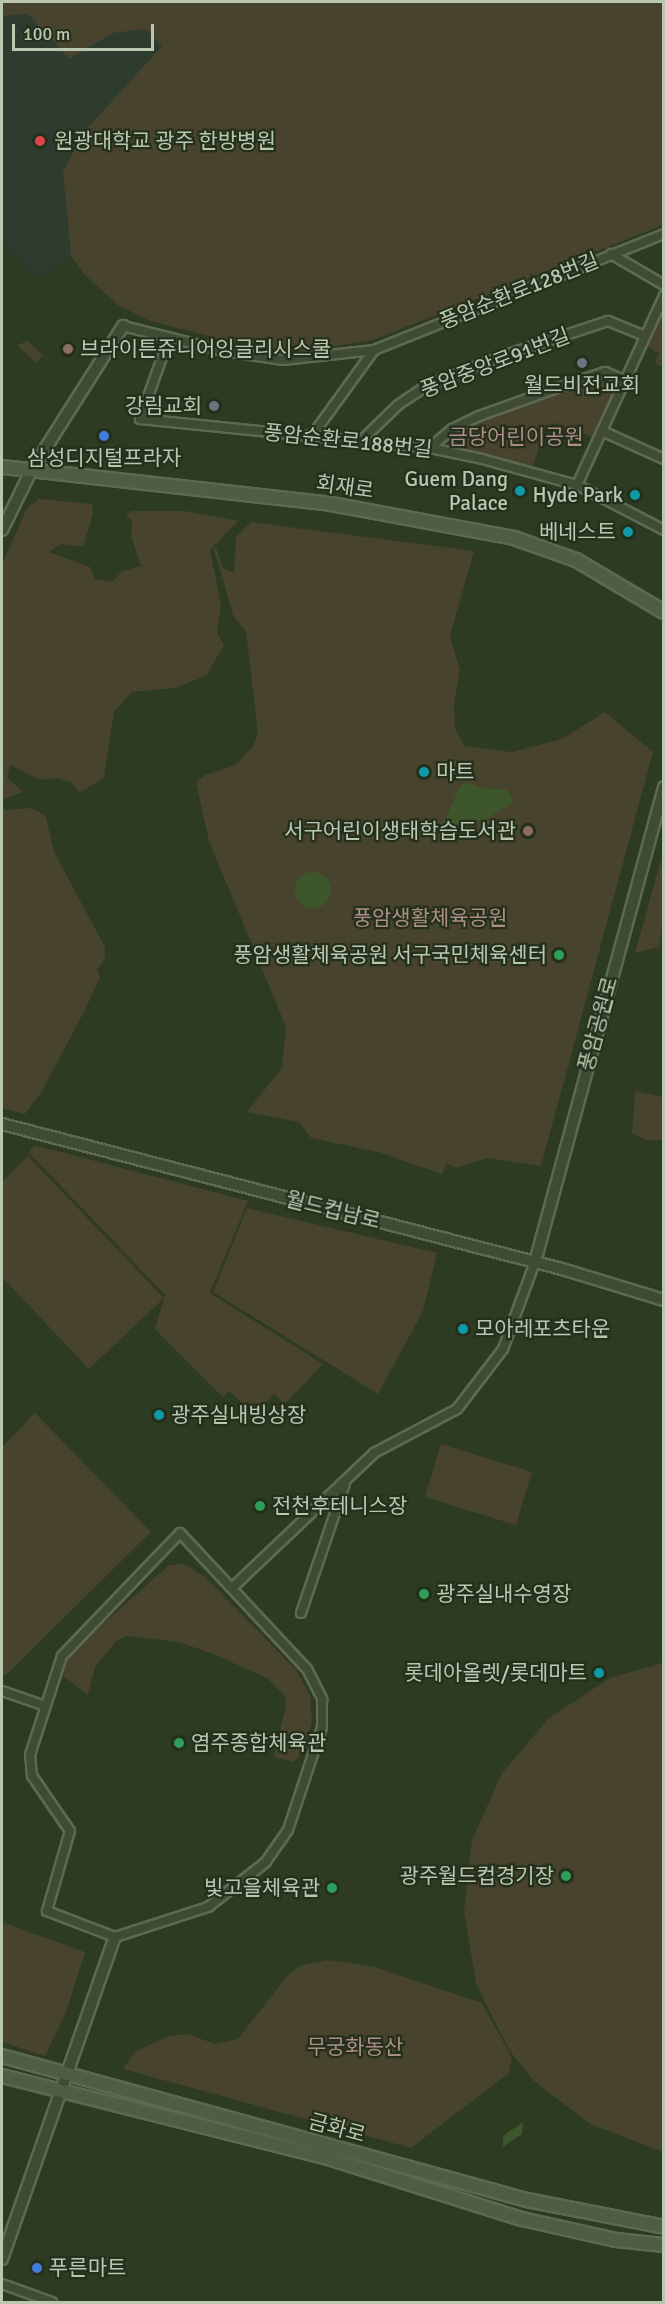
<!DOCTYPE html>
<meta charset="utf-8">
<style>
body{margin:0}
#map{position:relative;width:665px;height:2304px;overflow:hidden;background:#2d3b22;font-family:Signika,"Noto Sans KR",sans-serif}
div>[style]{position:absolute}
.medical>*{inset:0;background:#2d3c2f}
.green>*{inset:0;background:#47432d}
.water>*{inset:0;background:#3e562b}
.round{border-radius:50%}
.roads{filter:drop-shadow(2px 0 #5d6953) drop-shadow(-2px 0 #5d6953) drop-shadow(0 2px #5d6953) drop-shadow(0 -2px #5d6953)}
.minor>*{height:8px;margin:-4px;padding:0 4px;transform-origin:4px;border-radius:4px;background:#3f4b35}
.tertiary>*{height:10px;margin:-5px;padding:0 5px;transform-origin:5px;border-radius:5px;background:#3f4b35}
.secondary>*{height:12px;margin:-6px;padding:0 6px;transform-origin:6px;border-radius:6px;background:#4e5e43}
.dots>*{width:16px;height:16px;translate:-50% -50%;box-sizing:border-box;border:3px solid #24301b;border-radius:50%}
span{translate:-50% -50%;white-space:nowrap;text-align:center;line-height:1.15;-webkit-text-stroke:4.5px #24301b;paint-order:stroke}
.poi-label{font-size:21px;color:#bac7b0}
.left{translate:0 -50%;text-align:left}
.right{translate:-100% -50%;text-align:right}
.street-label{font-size:21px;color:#bac7b0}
.park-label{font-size:21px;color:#ad8d85}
.frame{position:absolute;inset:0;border:3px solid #bac7b0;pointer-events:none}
.scale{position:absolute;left:12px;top:24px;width:142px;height:27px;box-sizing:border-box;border:3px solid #bac7b0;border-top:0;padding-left:8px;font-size:18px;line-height:21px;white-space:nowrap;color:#bac7b0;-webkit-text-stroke:4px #24301b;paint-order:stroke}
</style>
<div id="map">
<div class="medical">
<div style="clip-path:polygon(28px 14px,69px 58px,113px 33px,146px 29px,163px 46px,83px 133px,72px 150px,63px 172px,71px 256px,38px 279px,2px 242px,2px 16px)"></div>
</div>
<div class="green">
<div style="clip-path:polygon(2px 2px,663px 2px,663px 225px,373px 340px,295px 352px,243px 345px,150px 321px,118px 305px,84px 274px,71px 256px,63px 172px,83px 133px,162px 46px,146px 29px,113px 33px,69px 59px,28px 14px,2px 16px)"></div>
<div style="clip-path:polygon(663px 310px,664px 367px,663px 367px,655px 363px,659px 353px,647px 347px)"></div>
<div style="clip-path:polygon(28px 341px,43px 355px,36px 363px,17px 345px)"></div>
<div style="clip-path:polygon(598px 380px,611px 384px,614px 390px,593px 437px,555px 423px,546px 427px,532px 468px,465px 450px,456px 440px,461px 431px,482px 420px)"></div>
<div style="clip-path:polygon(39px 499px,92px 504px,93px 514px,83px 547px,61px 544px,49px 552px,90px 567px,95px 579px,112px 582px,122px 571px,141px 566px,131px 536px,132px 521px,126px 515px,131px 511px,185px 511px,238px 521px,210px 550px,221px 606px,217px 633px,224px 645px,206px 676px,175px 688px,132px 692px,114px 712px,104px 777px,97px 782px,79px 793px,71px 782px,55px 778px,40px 780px,10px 765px,7px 778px,23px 792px,2px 800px,2px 564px,27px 508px)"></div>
<div style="clip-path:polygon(251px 522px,474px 551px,450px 636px,460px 670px,454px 703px,455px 729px,465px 746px,512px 752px,562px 739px,605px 712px,653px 752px,541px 1166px,488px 1158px,456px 1168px,447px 1163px,442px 1174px,378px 1152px,311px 1138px,299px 1122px,247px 1112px,282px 1068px,286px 1027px,209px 841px,196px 783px,205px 775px,236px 765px,253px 746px,258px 733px,246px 632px,233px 615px,214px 549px,216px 547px,223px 568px,234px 573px,236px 537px)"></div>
<div style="clip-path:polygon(2px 806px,6px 810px,32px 808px,46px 816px,54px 852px,105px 947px,105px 958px,97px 970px,100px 977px,86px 1008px,42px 1091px,25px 1114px,2px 1108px)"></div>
<div style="clip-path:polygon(662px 856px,664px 915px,659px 947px,635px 953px)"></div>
<div style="clip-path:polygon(635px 1091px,663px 1097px,663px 1139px,648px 1141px,632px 1133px)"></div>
<div style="clip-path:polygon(34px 1145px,248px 1201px,210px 1293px,323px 1364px,285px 1404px,274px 1394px,254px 1414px,229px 1391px,223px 1397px,155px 1329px,164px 1298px,89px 1369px,2px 1277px,2px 1182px,28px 1156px,164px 1298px,165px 1295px,29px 1153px)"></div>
<div style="clip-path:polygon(247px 1208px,437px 1253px,423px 1311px,378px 1394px,213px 1292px)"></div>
<div style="clip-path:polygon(35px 1413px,151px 1532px,5px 1676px,2px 1672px,2px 1447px)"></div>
<div style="clip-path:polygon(441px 1444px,532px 1472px,516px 1525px,425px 1497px)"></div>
<div style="clip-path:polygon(185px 1564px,205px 1577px,297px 1671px,310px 1695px,312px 1721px,305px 1752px,293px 1762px,274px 1757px,286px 1705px,285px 1696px,267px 1678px,213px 1654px,179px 1642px,127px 1636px,117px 1640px,95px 1667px,88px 1695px,63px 1676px,68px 1655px,169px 1565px)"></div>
<div style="clip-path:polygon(663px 1663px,664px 1663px,663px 2152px,590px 2124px,534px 2081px,509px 2050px,476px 1984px,464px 1912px,472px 1840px,502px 1773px,549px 1718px,610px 1678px)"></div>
<div style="clip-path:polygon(2px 1922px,85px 1952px,66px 2012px,45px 2056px,2px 2042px)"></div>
<div style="clip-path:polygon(327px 1960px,375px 1967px,482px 2003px,512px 2058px,509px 2073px,411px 2148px,123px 2069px,135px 2052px,168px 2036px,188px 2034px,215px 2044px,238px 2039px,287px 1976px,302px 1965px)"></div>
</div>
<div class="water">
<div style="clip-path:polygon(467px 782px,480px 788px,507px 790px,514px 802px,488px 818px,467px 824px,462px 837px,450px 841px,444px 837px,443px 825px,459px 788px)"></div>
<div class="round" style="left:295px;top:872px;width:36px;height:36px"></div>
<div style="clip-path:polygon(523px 2122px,522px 2134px,503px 2147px,503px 2136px)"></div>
</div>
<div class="roads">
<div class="minor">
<div style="left:611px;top:254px;width:61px;rotate:30.3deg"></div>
<div style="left:123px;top:326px;width:103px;rotate:14deg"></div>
<div style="left:223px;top:351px;width:61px;rotate:8.5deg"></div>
<div style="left:283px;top:360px;width:92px;rotate:-6.3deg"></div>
<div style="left:374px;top:350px;width:312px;rotate:-21.8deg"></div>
<div style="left:169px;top:338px;width:86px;rotate:109.7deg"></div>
<div style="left:140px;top:419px;width:291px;rotate:5.7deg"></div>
<div style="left:430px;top:448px;width:53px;rotate:11.9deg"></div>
<div style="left:482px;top:459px;width:98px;rotate:15.3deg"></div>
<div style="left:577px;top:485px;width:98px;rotate:27.3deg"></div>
<div style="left:602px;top:431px;width:68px;rotate:24.3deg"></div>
<div style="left:311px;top:437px;width:107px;rotate:-54.1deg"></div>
<div style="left:359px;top:443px;width:54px;rotate:-44.3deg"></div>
<div style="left:398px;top:405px;width:36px;rotate:-34deg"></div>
<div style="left:428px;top:385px;width:79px;rotate:-21.4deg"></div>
<div style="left:502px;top:356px;width:112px;rotate:-18.3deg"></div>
<div style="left:608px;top:321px;width:40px;rotate:22deg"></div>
<div style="left:430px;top:448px;width:29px;rotate:-41deg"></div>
<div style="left:452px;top:429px;width:30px;rotate:-26deg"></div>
<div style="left:479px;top:416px;width:101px;rotate:-19.7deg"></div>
<div style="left:574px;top:382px;width:33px;rotate:-18deg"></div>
<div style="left:605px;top:372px;width:23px;rotate:23deg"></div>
<div style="left:577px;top:485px;width:208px;rotate:-65.3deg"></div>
<div style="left:180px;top:1533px;width:186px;rotate:47deg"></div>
<div style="left:307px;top:1669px;width:34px;rotate:63deg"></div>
<div style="left:322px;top:1699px;width:28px;rotate:90deg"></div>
<div style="left:322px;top:1727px;width:108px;rotate:108.3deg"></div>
<div style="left:288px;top:1830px;width:39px;rotate:125deg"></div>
<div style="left:266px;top:1862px;width:73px;rotate:142.2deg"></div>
<div style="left:208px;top:1907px;width:98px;rotate:162.1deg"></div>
<div style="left:115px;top:1937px;width:73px;rotate:-159.1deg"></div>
<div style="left:47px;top:1911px;width:83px;rotate:-74deg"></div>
<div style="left:70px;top:1831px;width:67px;rotate:-124.6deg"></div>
<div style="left:32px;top:1776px;width:21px;rotate:-95deg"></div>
<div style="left:30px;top:1755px;width:104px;rotate:-72.1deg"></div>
<div style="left:62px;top:1656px;width:170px;rotate:-46.2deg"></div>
<div style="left:233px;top:1587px;width:195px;rotate:-43.5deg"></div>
<div style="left:374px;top:1453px;width:94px;rotate:-27.9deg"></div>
<div style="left:457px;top:1409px;width:76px;rotate:-52.5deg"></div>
<div style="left:503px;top:1349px;width:93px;rotate:-69.8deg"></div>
<div style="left:301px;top:1613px;width:136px;rotate:-71.2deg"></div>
<div style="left:2px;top:1691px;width:43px;rotate:18.9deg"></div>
<div style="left:2px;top:2284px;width:53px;rotate:19.8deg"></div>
</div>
<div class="tertiary">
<div style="left:2px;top:530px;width:66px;rotate:-63.8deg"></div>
<div style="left:31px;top:471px;width:172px;rotate:-57.6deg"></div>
<div style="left:2px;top:1124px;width:578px;rotate:14.52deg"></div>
<div style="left:562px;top:1269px;width:107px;rotate:16.9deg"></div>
<div style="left:535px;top:1262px;width:492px;rotate:-74.8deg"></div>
<div style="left:2px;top:2259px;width:341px;rotate:-70.7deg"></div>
</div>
<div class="secondary">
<div style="left:2px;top:467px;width:331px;rotate:6.4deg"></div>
<div style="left:331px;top:504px;width:186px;rotate:10.5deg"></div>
<div style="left:514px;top:538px;width:66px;rotate:19.5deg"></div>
<div style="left:576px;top:560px;width:102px;rotate:30.6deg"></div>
<div style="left:2px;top:2056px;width:544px;rotate:15.34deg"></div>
<div style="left:527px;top:2200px;width:140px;rotate:11.1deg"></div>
<div style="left:2px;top:2076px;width:336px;rotate:14.1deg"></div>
<div style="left:328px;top:2158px;width:203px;rotate:17.5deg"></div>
<div style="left:522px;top:2219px;width:96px;rotate:12.6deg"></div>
<div style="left:616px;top:2240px;width:48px;rotate:5.9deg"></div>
</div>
</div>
<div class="dots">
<div style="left:40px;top:141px;background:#e0444e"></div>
<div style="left:68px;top:349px;background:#8d6e63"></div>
<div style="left:582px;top:363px;background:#6b7280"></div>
<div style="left:214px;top:406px;background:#6b7280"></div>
<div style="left:104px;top:436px;background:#3f7fe0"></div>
<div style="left:520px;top:491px;background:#0f9aa8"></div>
<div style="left:635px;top:495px;background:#0f9aa8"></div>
<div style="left:628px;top:532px;background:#0f9aa8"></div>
<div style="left:424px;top:772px;background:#0f9aa8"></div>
<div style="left:528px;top:831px;background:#8d6e63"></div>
<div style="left:559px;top:955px;background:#2e9e5b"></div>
<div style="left:463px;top:1329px;background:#0f9aa8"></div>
<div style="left:159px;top:1415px;background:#0f9aa8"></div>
<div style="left:260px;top:1506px;background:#2e9e5b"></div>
<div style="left:424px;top:1594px;background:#2e9e5b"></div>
<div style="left:599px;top:1673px;background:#0f9aa8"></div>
<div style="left:179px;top:1743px;background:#2e9e5b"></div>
<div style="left:566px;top:1876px;background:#2e9e5b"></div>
<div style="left:332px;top:1888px;background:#2e9e5b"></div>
<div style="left:37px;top:2268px;background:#3f7fe0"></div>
</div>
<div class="poi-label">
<span class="left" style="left:54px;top:141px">원광대학교 광주 한방병원</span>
<span class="left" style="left:80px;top:349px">브라이튼쥬니어잉글리시스쿨</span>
<span style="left:582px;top:385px">월드비전교회</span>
<span class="right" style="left:202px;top:406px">강림교회</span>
<span style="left:104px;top:458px">삼성디지털프라자</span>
<span class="right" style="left:508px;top:491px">Guem Dang<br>Palace</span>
<span class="right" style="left:623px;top:495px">Hyde Park</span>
<span class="right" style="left:616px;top:532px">베네스트</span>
<span class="left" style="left:436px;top:772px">마트</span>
<span class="right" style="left:516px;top:831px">서구어린이생태학습도서관</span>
<span class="right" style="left:547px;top:955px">풍암생활체육공원 서구국민체육센터</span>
<span class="left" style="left:475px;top:1329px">모아레포츠타운</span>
<span class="left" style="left:171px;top:1415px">광주실내빙상장</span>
<span class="left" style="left:272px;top:1506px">전천후테니스장</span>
<span class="left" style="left:436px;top:1594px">광주실내수영장</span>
<span class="right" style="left:587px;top:1673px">롯데아올렛/롯데마트</span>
<span class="left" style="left:191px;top:1743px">염주종합체육관</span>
<span class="right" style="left:554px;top:1876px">광주월드컵경기장</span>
<span class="right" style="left:320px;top:1888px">빛고을체육관</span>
<span class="left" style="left:49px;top:2268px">푸른마트</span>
</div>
<div class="street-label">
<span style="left:519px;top:291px;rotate:-22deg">풍암순환로128번길</span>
<span style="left:495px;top:363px;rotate:-21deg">풍암중앙로91번길</span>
<span style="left:348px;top:441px;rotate:6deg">풍암순환로188번길</span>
<span style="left:345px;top:487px;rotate:8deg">회재로</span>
<span style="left:598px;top:1024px;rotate:-75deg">풍암공원로</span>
<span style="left:333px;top:1210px;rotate:14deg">월드컵남로</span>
<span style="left:337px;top:2128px;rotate:15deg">금화로</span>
</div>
<div class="park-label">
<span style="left:516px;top:437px">금당어린이공원</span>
<span style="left:430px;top:918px">풍암생활체육공원</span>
<span style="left:355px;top:2047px">무궁화동산</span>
</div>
<div class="frame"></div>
<div class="scale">100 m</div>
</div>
